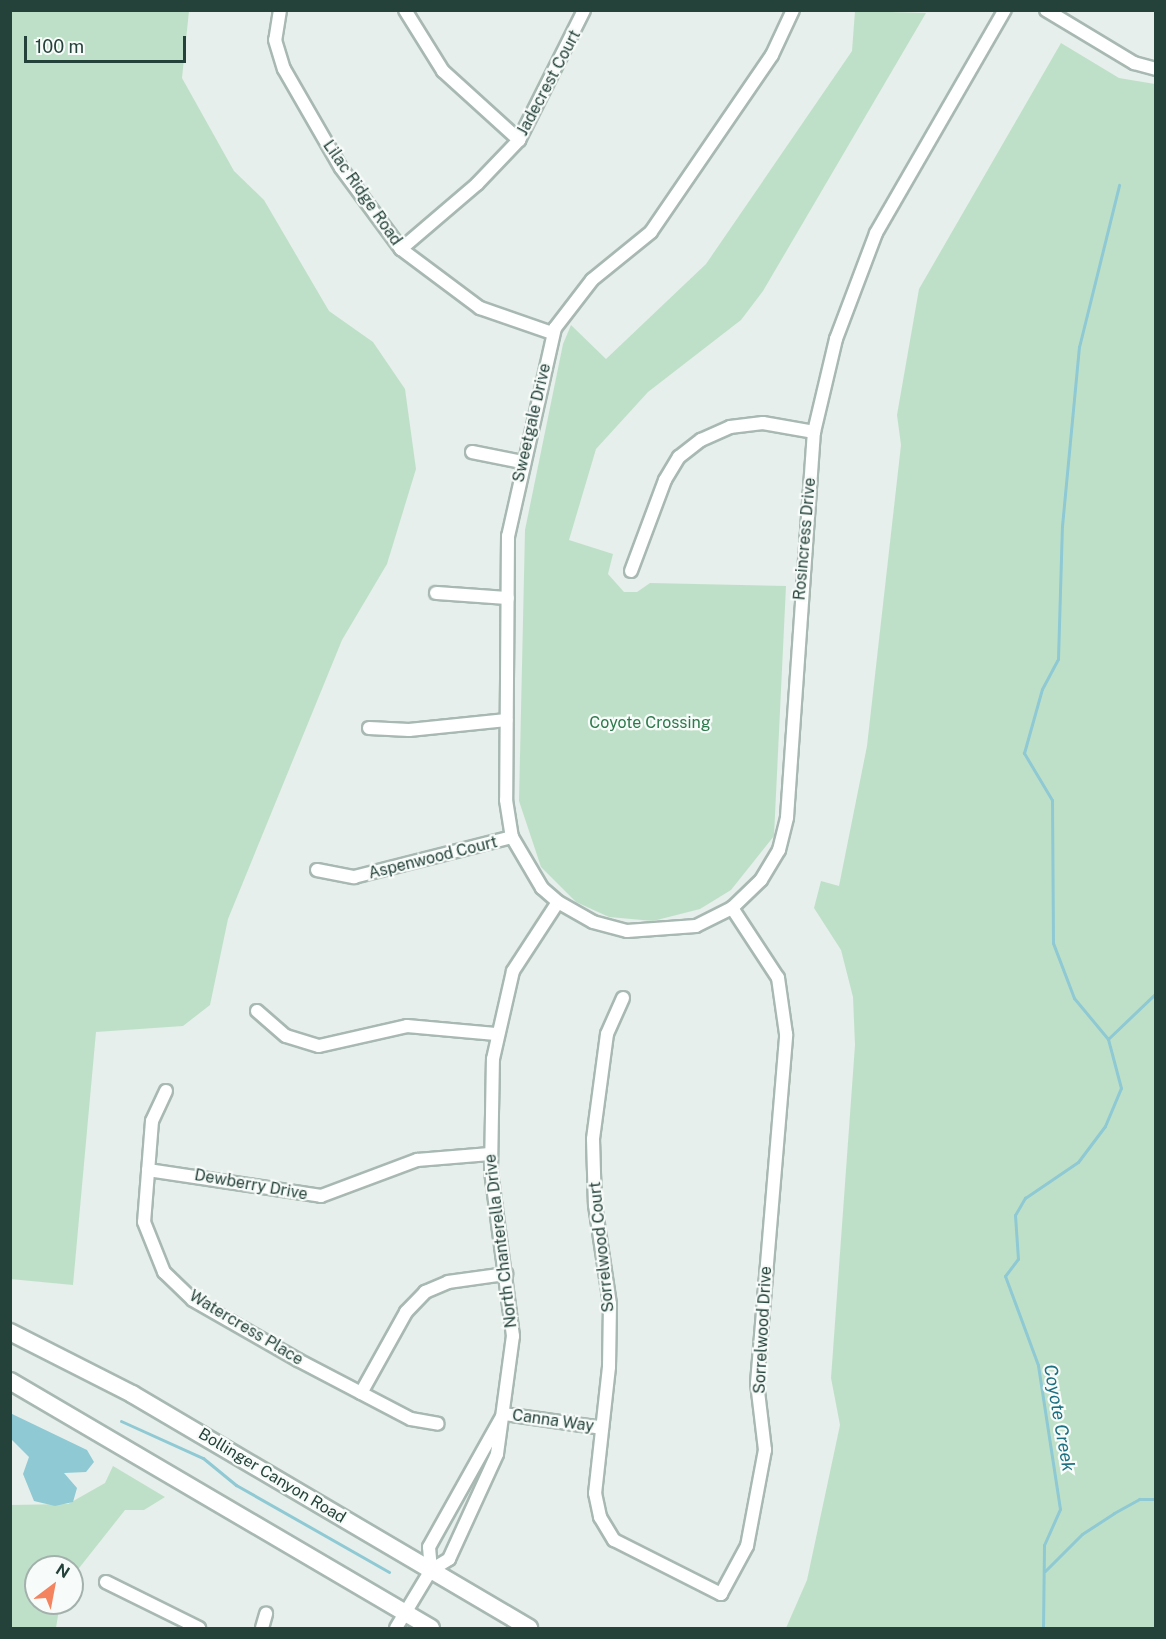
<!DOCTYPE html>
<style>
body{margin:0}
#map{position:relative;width:1166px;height:1639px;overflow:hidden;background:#e6efeb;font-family:"Public Sans",sans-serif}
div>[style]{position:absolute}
.green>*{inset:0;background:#bfe0c8}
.water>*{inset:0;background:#8ec9d4}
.stream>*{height:3px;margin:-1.5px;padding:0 1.5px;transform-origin:1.5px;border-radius:1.5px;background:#8ec9d4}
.roads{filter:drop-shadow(2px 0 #a8b8b2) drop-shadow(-2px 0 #a8b8b2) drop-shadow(0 2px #a8b8b2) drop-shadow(0 -2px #a8b8b2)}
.minor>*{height:12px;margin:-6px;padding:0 6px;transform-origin:6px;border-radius:6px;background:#fff}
.secondary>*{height:16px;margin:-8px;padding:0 8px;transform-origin:8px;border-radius:8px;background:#fff}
span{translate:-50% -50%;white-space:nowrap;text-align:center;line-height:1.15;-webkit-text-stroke:4.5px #f7fbf9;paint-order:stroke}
.street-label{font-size:16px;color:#24423a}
.park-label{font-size:16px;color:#2d7a4b}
.water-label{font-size:18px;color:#1c6f80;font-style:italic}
.frame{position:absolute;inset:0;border:12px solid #24423a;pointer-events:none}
.north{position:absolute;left:24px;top:1555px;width:60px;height:60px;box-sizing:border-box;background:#f7fbf9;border:2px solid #a3b1ad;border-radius:50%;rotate:32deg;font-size:16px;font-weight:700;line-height:24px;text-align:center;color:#24423a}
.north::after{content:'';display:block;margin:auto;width:21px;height:27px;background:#f4845f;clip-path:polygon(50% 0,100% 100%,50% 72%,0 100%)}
.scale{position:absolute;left:24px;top:36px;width:162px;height:27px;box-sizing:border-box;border:3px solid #24423a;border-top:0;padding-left:8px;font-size:18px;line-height:21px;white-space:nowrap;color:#24423a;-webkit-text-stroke:4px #f7fbf9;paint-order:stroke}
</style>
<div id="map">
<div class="green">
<div style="clip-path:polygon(10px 11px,189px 11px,182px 78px,234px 171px,264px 200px,329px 311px,373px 342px,405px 389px,416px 469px,387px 564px,342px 640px,228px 919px,210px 1005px,183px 1026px,96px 1032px,73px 1285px,10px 1279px)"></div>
<div style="clip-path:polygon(855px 11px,926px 13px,763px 291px,741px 320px,648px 392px,596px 449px,569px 540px,613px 554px,608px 574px,624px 592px,637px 592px,650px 583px,786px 586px,774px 836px,731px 890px,700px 909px,653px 921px,609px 917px,576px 902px,541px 867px,519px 801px,525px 530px,563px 344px,571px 325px,606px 359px,706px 264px,852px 51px)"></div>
<div style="clip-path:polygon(1061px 43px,1119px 78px,1155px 84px,1155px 1628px,786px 1628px,807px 1580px,840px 1425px,831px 1378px,855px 1045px,853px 997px,841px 950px,814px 908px,821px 881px,839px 886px,867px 746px,901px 445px,897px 415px,919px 289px)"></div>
<div style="clip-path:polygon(113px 1466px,165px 1497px,144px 1510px,125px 1510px,72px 1577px,72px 1567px,36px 1567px,36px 1603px,60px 1603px,56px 1628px,11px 1628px,10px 1505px,68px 1504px,105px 1483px)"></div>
</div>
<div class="water">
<div style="clip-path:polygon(10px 1413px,87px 1450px,94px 1462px,86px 1472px,64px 1473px,77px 1488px,73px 1502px,55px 1506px,34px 1501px,23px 1474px,29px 1457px,11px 1439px)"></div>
</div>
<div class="stream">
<div style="left:1108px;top:1039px;width:66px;rotate:-43.8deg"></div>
<div style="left:121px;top:1421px;width:90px;rotate:24.3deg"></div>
<div style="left:203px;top:1458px;width:43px;rotate:39.3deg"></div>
<div style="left:236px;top:1485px;width:176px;rotate:29.6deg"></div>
<div style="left:1045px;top:1571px;width:52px;rotate:-45deg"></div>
<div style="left:1082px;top:1534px;width:38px;rotate:-33deg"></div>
<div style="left:1114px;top:1513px;width:29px;rotate:-29deg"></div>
<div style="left:1139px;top:1499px;width:17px"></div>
<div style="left:1043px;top:1628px;width:83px;rotate:-89.3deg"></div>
<div style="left:1044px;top:1545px;width:39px;rotate:-66deg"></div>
<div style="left:1060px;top:1509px;width:146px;rotate:-98.7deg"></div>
<div style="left:1038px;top:1365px;width:95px;rotate:-110.3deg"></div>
<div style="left:1005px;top:1276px;width:21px;rotate:-53deg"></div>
<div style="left:1018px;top:1259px;width:44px;rotate:-93.9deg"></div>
<div style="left:1015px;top:1215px;width:20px;rotate:-60deg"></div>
<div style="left:1025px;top:1198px;width:64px;rotate:-34.2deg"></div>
<div style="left:1078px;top:1162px;width:45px;rotate:-53.1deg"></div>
<div style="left:1105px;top:1126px;width:41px;rotate:-67.2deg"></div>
<div style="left:1121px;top:1088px;width:51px;rotate:-104.9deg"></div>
<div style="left:1108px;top:1039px;width:53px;rotate:-129.7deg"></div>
<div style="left:1074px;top:998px;width:59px;rotate:-110.9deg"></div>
<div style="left:1053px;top:943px;width:143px;rotate:-90.4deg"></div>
<div style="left:1052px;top:800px;width:55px;rotate:-120.8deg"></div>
<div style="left:1024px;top:753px;width:66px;rotate:-74.3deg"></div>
<div style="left:1042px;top:689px;width:34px;rotate:-62deg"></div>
<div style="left:1058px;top:659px;width:133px;rotate:-88.3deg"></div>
<div style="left:1062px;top:526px;width:180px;rotate:-84.6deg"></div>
<div style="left:1079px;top:347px;width:167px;rotate:-76.1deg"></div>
</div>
<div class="roads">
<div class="minor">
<div style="left:280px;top:10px;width:30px;rotate:99deg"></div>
<div style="left:275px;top:40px;width:30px;rotate:73deg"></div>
<div style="left:284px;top:69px;width:114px;rotate:60.1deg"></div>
<div style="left:341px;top:168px;width:101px;rotate:53.5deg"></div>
<div style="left:401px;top:249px;width:99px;rotate:36.8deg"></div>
<div style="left:480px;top:308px;width:76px;rotate:19.1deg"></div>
<div style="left:405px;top:10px;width:72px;rotate:58.1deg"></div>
<div style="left:443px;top:71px;width:103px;rotate:42.2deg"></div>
<div style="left:793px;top:10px;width:50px;rotate:115deg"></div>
<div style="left:772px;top:55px;width:214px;rotate:124.4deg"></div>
<div style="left:651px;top:232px;width:76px;rotate:140.9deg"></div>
<div style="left:592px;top:280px;width:61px;rotate:127.6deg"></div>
<div style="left:555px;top:328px;width:213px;rotate:102.7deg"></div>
<div style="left:508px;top:536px;width:264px;rotate:90.4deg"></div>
<div style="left:506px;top:800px;width:37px;rotate:81deg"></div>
<div style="left:512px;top:837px;width:59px;rotate:59.5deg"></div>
<div style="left:542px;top:888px;width:21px;rotate:41deg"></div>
<div style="left:558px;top:902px;width:40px;rotate:29.7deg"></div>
<div style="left:593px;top:922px;width:35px;rotate:15deg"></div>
<div style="left:627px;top:931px;width:69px;rotate:-4.1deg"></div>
<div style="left:696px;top:926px;width:40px;rotate:-26.6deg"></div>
<div style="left:732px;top:908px;width:40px;rotate:-44deg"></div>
<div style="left:761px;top:880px;width:35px;rotate:-59deg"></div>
<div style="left:779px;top:850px;width:34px;rotate:-76deg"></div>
<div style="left:787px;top:817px;width:386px;rotate:-86deg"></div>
<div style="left:814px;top:432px;width:96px;rotate:-76.7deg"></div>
<div style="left:836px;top:339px;width:113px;rotate:-69.3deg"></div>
<div style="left:876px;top:233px;width:258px;rotate:-60deg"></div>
<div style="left:1046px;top:10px;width:103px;rotate:31.1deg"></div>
<div style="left:1134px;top:63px;width:23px;rotate:15deg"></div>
<div style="left:401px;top:249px;width:100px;rotate:-40.5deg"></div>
<div style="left:477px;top:184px;width:61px;rotate:-46.3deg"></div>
<div style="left:519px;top:140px;width:145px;rotate:-63.4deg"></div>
<div style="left:472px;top:452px;width:51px;rotate:11.3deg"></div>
<div style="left:631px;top:571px;width:97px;rotate:-69.5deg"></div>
<div style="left:665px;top:480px;width:27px;rotate:-59deg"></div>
<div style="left:679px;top:457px;width:28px;rotate:-38deg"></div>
<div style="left:701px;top:440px;width:32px;rotate:-24deg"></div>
<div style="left:730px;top:427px;width:33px;rotate:-7deg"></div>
<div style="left:763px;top:423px;width:52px;rotate:10deg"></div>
<div style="left:436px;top:593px;width:72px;rotate:4deg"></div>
<div style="left:369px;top:728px;width:40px;rotate:2.9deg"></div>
<div style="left:409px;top:730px;width:98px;rotate:-5.9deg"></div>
<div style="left:317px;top:870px;width:38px;rotate:11deg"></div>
<div style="left:354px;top:877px;width:163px;rotate:-14.2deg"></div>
<div style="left:623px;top:998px;width:39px;rotate:114deg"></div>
<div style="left:607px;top:1034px;width:106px;rotate:97.6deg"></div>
<div style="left:593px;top:1139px;width:66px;rotate:88.3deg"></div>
<div style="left:595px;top:1205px;width:100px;rotate:81.4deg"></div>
<div style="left:610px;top:1304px;width:63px;rotate:90.9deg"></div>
<div style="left:609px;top:1367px;width:127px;rotate:96.3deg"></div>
<div style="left:595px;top:1493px;width:25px;rotate:78deg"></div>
<div style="left:600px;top:1517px;width:27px;rotate:59deg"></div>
<div style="left:614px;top:1540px;width:120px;rotate:26.8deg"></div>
<div style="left:721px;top:1594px;width:55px;rotate:-61.6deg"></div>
<div style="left:747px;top:1546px;width:98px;rotate:-79.4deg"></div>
<div style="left:765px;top:1450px;width:67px;rotate:-96.8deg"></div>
<div style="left:757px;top:1383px;width:350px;rotate:-85.2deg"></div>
<div style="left:786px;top:1034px;width:57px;rotate:-98.1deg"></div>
<div style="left:778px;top:978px;width:84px;rotate:-123.3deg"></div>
<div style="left:257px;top:1011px;width:38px;rotate:41deg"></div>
<div style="left:286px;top:1036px;width:34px;rotate:17deg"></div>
<div style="left:319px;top:1046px;width:90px;rotate:-12.8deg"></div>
<div style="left:407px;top:1026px;width:89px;rotate:5.1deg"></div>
<div style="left:166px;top:1091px;width:33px;rotate:115deg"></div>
<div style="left:152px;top:1121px;width:101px;rotate:94.5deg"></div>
<div style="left:144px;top:1222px;width:54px;rotate:68.2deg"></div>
<div style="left:164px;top:1272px;width:40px;rotate:44deg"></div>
<div style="left:193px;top:1300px;width:121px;rotate:29.7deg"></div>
<div style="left:298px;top:1360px;width:127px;rotate:27.6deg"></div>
<div style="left:411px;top:1419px;width:27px;rotate:10deg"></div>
<div style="left:148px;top:1170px;width:175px;rotate:8.5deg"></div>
<div style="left:321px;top:1196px;width:103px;rotate:-20.6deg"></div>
<div style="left:417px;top:1160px;width:73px;rotate:-4.7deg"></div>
<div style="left:361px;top:1393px;width:93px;rotate:-60.9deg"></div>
<div style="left:406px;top:1312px;width:28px;rotate:-46deg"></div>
<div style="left:425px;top:1292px;width:25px;rotate:-23deg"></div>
<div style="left:448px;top:1282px;width:59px;rotate:-7.9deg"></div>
<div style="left:504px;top:1414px;width:99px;rotate:8.1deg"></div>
<div style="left:431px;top:1570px;width:23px;rotate:-95deg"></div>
<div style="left:429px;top:1547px;width:148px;rotate:-60.8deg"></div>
<div style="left:106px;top:1582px;width:104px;rotate:26.3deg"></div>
<div style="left:262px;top:1628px;width:15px;rotate:-74deg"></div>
<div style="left:396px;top:1628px;width:68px;rotate:-58.9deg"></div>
<div style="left:431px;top:1570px;width:21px;rotate:-31deg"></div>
<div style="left:449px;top:1559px;width:115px;rotate:-65.4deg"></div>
<div style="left:497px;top:1454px;width:119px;rotate:-82.3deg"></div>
<div style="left:513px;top:1336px;width:166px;rotate:-97.6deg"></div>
<div style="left:491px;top:1171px;width:112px;rotate:-89deg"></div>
<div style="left:493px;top:1059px;width:90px;rotate:-77.2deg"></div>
<div style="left:513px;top:971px;width:82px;rotate:-56.9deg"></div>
</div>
<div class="secondary">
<div style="left:10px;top:1332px;width:137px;rotate:26.9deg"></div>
<div style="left:132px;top:1394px;width:461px;rotate:30.5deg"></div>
<div style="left:10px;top:1381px;width:488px;rotate:30.4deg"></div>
</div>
</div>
<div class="street-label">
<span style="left:549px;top:83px;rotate:-62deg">Jadecrest Court</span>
<span style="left:362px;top:193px;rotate:55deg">Lilac Ridge Road</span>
<span style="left:532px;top:423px;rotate:-77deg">Sweetgale Drive</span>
<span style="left:805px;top:539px;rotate:-85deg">Rosincress Drive</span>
<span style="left:433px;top:858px;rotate:-14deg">Aspenwood Court</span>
<span style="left:251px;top:1185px;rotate:10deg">Dewberry Drive</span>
<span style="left:501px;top:1241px;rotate:-97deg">North Chanterella Drive</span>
<span style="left:602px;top:1247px;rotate:-96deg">Sorrelwood Court</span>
<span style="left:246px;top:1328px;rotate:31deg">Watercress Place</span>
<span style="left:763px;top:1330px;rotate:-87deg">Sorrelwood Drive</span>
<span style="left:553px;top:1421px;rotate:8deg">Canna Way</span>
<span style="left:272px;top:1476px;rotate:31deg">Bollinger Canyon Road</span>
</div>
<div class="park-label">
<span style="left:650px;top:723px">Coyote Crossing</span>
</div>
<div class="water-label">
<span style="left:1059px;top:1418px;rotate:80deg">Coyote Creek</span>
</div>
<div class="frame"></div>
<div class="north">N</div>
<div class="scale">100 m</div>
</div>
